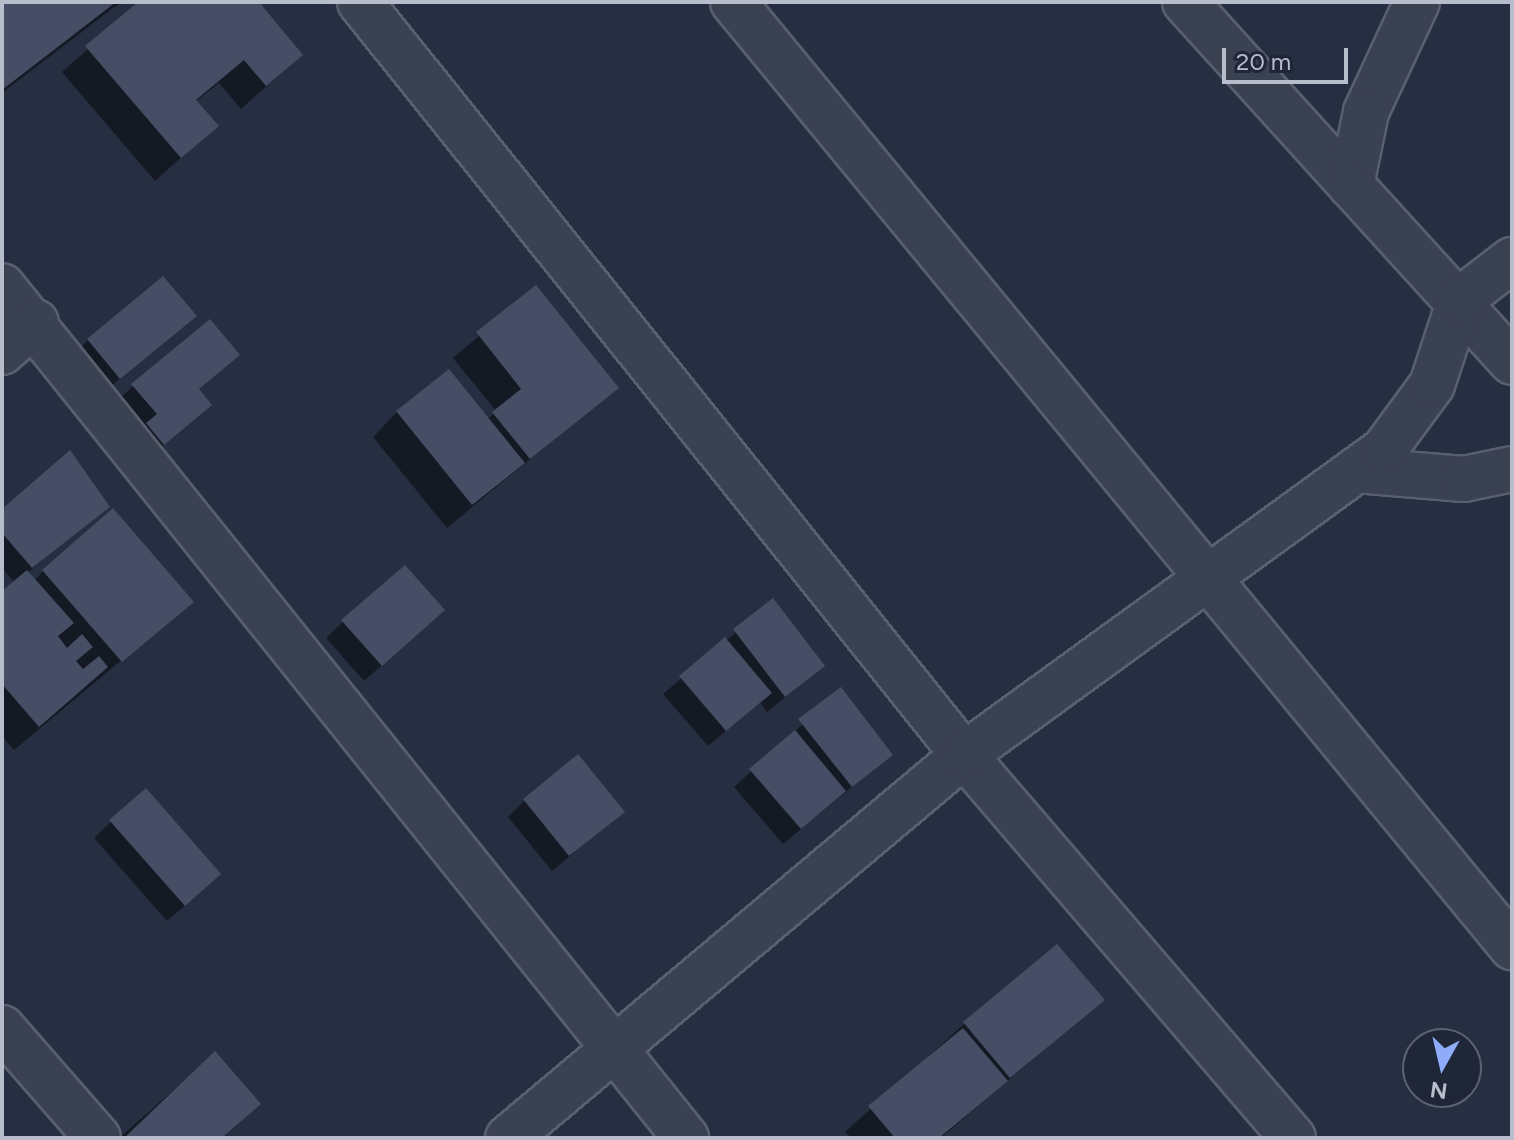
<!DOCTYPE html>
<style>
body{margin:0}
#map{position:relative;width:1514px;height:1140px;overflow:hidden;background:#262f42;font-family:Figtree,sans-serif}
div>[style]{position:absolute}
.shadow>*{inset:0;background:#0007}
.building>*{inset:0;background:#454e64}
.roads{filter:drop-shadow(2px 0 #585f6f) drop-shadow(-2px 0 #585f6f) drop-shadow(0 2px #585f6f) drop-shadow(0 -2px #585f6f)}
.minor>*{height:44px;margin:-22px;padding:0 22px;transform-origin:22px;border-radius:22px;background:#3a4151}
span{translate:-50% -50%;white-space:nowrap;text-align:center;line-height:1.15;-webkit-text-stroke:7px #1f2637;paint-order:stroke}
.frame{position:absolute;inset:0;border:4px solid #b7bdcb;pointer-events:none}
.north{position:absolute;left:1402px;top:1028px;width:80px;height:80px;box-sizing:border-box;background:#1f2637;border:2px solid #5c6272;border-radius:50%;rotate:188deg;font-size:22px;font-weight:700;line-height:32px;text-align:center;color:#b7bdcb}
.north::after{content:'';display:block;margin:auto;width:28px;height:36px;background:#8eacf9;clip-path:polygon(50% 0,100% 100%,50% 72%,0 100%)}
.scale{position:absolute;left:1222px;top:48px;width:126px;height:36px;box-sizing:border-box;border:4px solid #b7bdcb;border-top:0;padding-left:10px;font-size:24px;line-height:28px;white-space:nowrap;color:#b7bdcb;-webkit-text-stroke:6px #1f2637;paint-order:stroke}
</style>
<div id="map">
<div class="shadow">
<div style="clip-path:polygon(3px 2px,121px 2px,2px 93px)"></div>
<div style="clip-path:polygon(141px 2px,256px 2px,301px 55px,241px 109px,219px 83px,195px 102px,216px 126px,155px 181px,62px 72px)"></div>
<div style="clip-path:polygon(536px 288px,617px 387px,447px 528px,373px 437px,397px 412px,488px 419px,496px 411px,453px 358px)"></div>
<div style="clip-path:polygon(194px 316px,102px 394px,72px 357px,88px 340px)"></div>
<div style="clip-path:polygon(220px 371px,198px 390px,210px 405px,146px 460px,116px 402px,133px 386px)"></div>
<div style="clip-path:polygon(107px 506px,27px 573px,34px 581px,43px 571px,191px 602px,14px 750px,2px 736px,2px 594px,15px 583px,2px 568px,2px 512px)"></div>
<div style="clip-path:polygon(773px 601px,823px 666px,767px 712px,760px 702px,708px 746px,663px 694px)"></div>
<div style="clip-path:polygon(343px 622px,425px 627px,364px 681px,326px 638px)"></div>
<div style="clip-path:polygon(840px 690px,891px 754px,783px 844px,734px 787px)"></div>
<div style="clip-path:polygon(524px 801px,622px 812px,552px 871px,508px 817px)"></div>
<div style="clip-path:polygon(111px 822px,202px 891px,167px 921px,94px 838px)"></div>
<div style="clip-path:polygon(1102px 1000px,941px 1138px,851px 1138px,845px 1132px,964px 1024px)"></div>
<div style="clip-path:polygon(215px 1054px,259px 1104px,234px 1128px,223px 1138px,119px 1138px)"></div>
</div>
<div class="building">
<div style="clip-path:polygon(2px 2px,116px 2px,2px 90px)"></div>
<div style="clip-path:polygon(138px 2px,259px 2px,303px 55px,266px 86px,244px 60px,196px 100px,219px 126px,181px 158px,85px 46px)"></div>
<div style="clip-path:polygon(163px 276px,197px 316px,120px 379px,87px 339px)"></div>
<div style="clip-path:polygon(536px 285px,619px 388px,530px 459px,492px 412px,521px 389px,476px 332px)"></div>
<div style="clip-path:polygon(210px 319px,240px 355px,199px 389px,212px 405px,164px 445px,146px 423px,157px 414px,131px 384px)"></div>
<div style="clip-path:polygon(449px 369px,525px 463px,472px 505px,396px 411px)"></div>
<div style="clip-path:polygon(70px 450px,110px 507px,32px 568px,2px 533px,2px 509px)"></div>
<div style="clip-path:polygon(113px 508px,194px 602px,122px 662px,42px 570px)"></div>
<div style="clip-path:polygon(405px 565px,445px 610px,382px 666px,341px 620px)"></div>
<div style="clip-path:polygon(27px 570px,74px 623px,58px 636px,67px 648px,82px 634px,93px 647px,76px 661px,83px 669px,99px 656px,108px 667px,39px 727px,2px 684px,2px 591px)"></div>
<div style="clip-path:polygon(773px 598px,825px 666px,785px 697px,733px 629px)"></div>
<div style="clip-path:polygon(725px 637px,772px 693px,726px 731px,679px 676px)"></div>
<div style="clip-path:polygon(841px 687px,893px 755px,852px 787px,798px 719px)"></div>
<div style="clip-path:polygon(795px 730px,846px 791px,801px 829px,749px 769px)"></div>
<div style="clip-path:polygon(578px 754px,625px 812px,569px 856px,523px 799px)"></div>
<div style="clip-path:polygon(146px 788px,221px 874px,185px 906px,109px 820px)"></div>
<div style="clip-path:polygon(1057px 944px,1105px 1000px,1010px 1078px,963px 1022px)"></div>
<div style="clip-path:polygon(963px 1028px,1008px 1081px,939px 1138px,895px 1138px,868px 1106px)"></div>
<div style="clip-path:polygon(215px 1051px,261px 1104px,222px 1138px,124px 1138px)"></div>
</div>
<div class="roads">
<div class="minor">
<div style="left:360px;top:2px;width:965px;rotate:51.27deg"></div>
<div style="left:964px;top:755px;width:505px;rotate:49.34deg"></div>
<div style="left:733px;top:2px;width:1225px;rotate:50.5deg"></div>
<div style="left:1185px;top:2px;width:247px;rotate:47.8deg"></div>
<div style="left:1417px;top:2px;width:121px;rotate:114.9deg"></div>
<div style="left:1366px;top:112px;width:75px;rotate:101.6deg"></div>
<div style="left:1351px;top:185px;width:239px;rotate:47.7deg"></div>
<div style="left:2px;top:286px;width:1093px;rotate:51.24deg"></div>
<div style="left:2px;top:352px;width:45px;rotate:-41.4deg"></div>
<div style="left:1356px;top:470px;width:108px;rotate:4.8deg"></div>
<div style="left:1464px;top:479px;width:49px;rotate:-11.8deg"></div>
<div style="left:2px;top:1028px;width:146px;rotate:48.9deg"></div>
<div style="left:508px;top:1138px;width:596px;rotate:-40.03deg"></div>
<div style="left:964px;top:755px;width:519px;rotate:-35.99deg"></div>
<div style="left:1384px;top:450px;width:81px;rotate:-53.6deg"></div>
<div style="left:1432px;top:385px;width:89px;rotate:-71.8deg"></div>
<div style="left:1460px;top:300px;width:66px;rotate:-37.6deg"></div>
</div>
</div>
<div class="frame"></div>
<div class="north">N</div>
<div class="scale">20 m</div>
</div>
